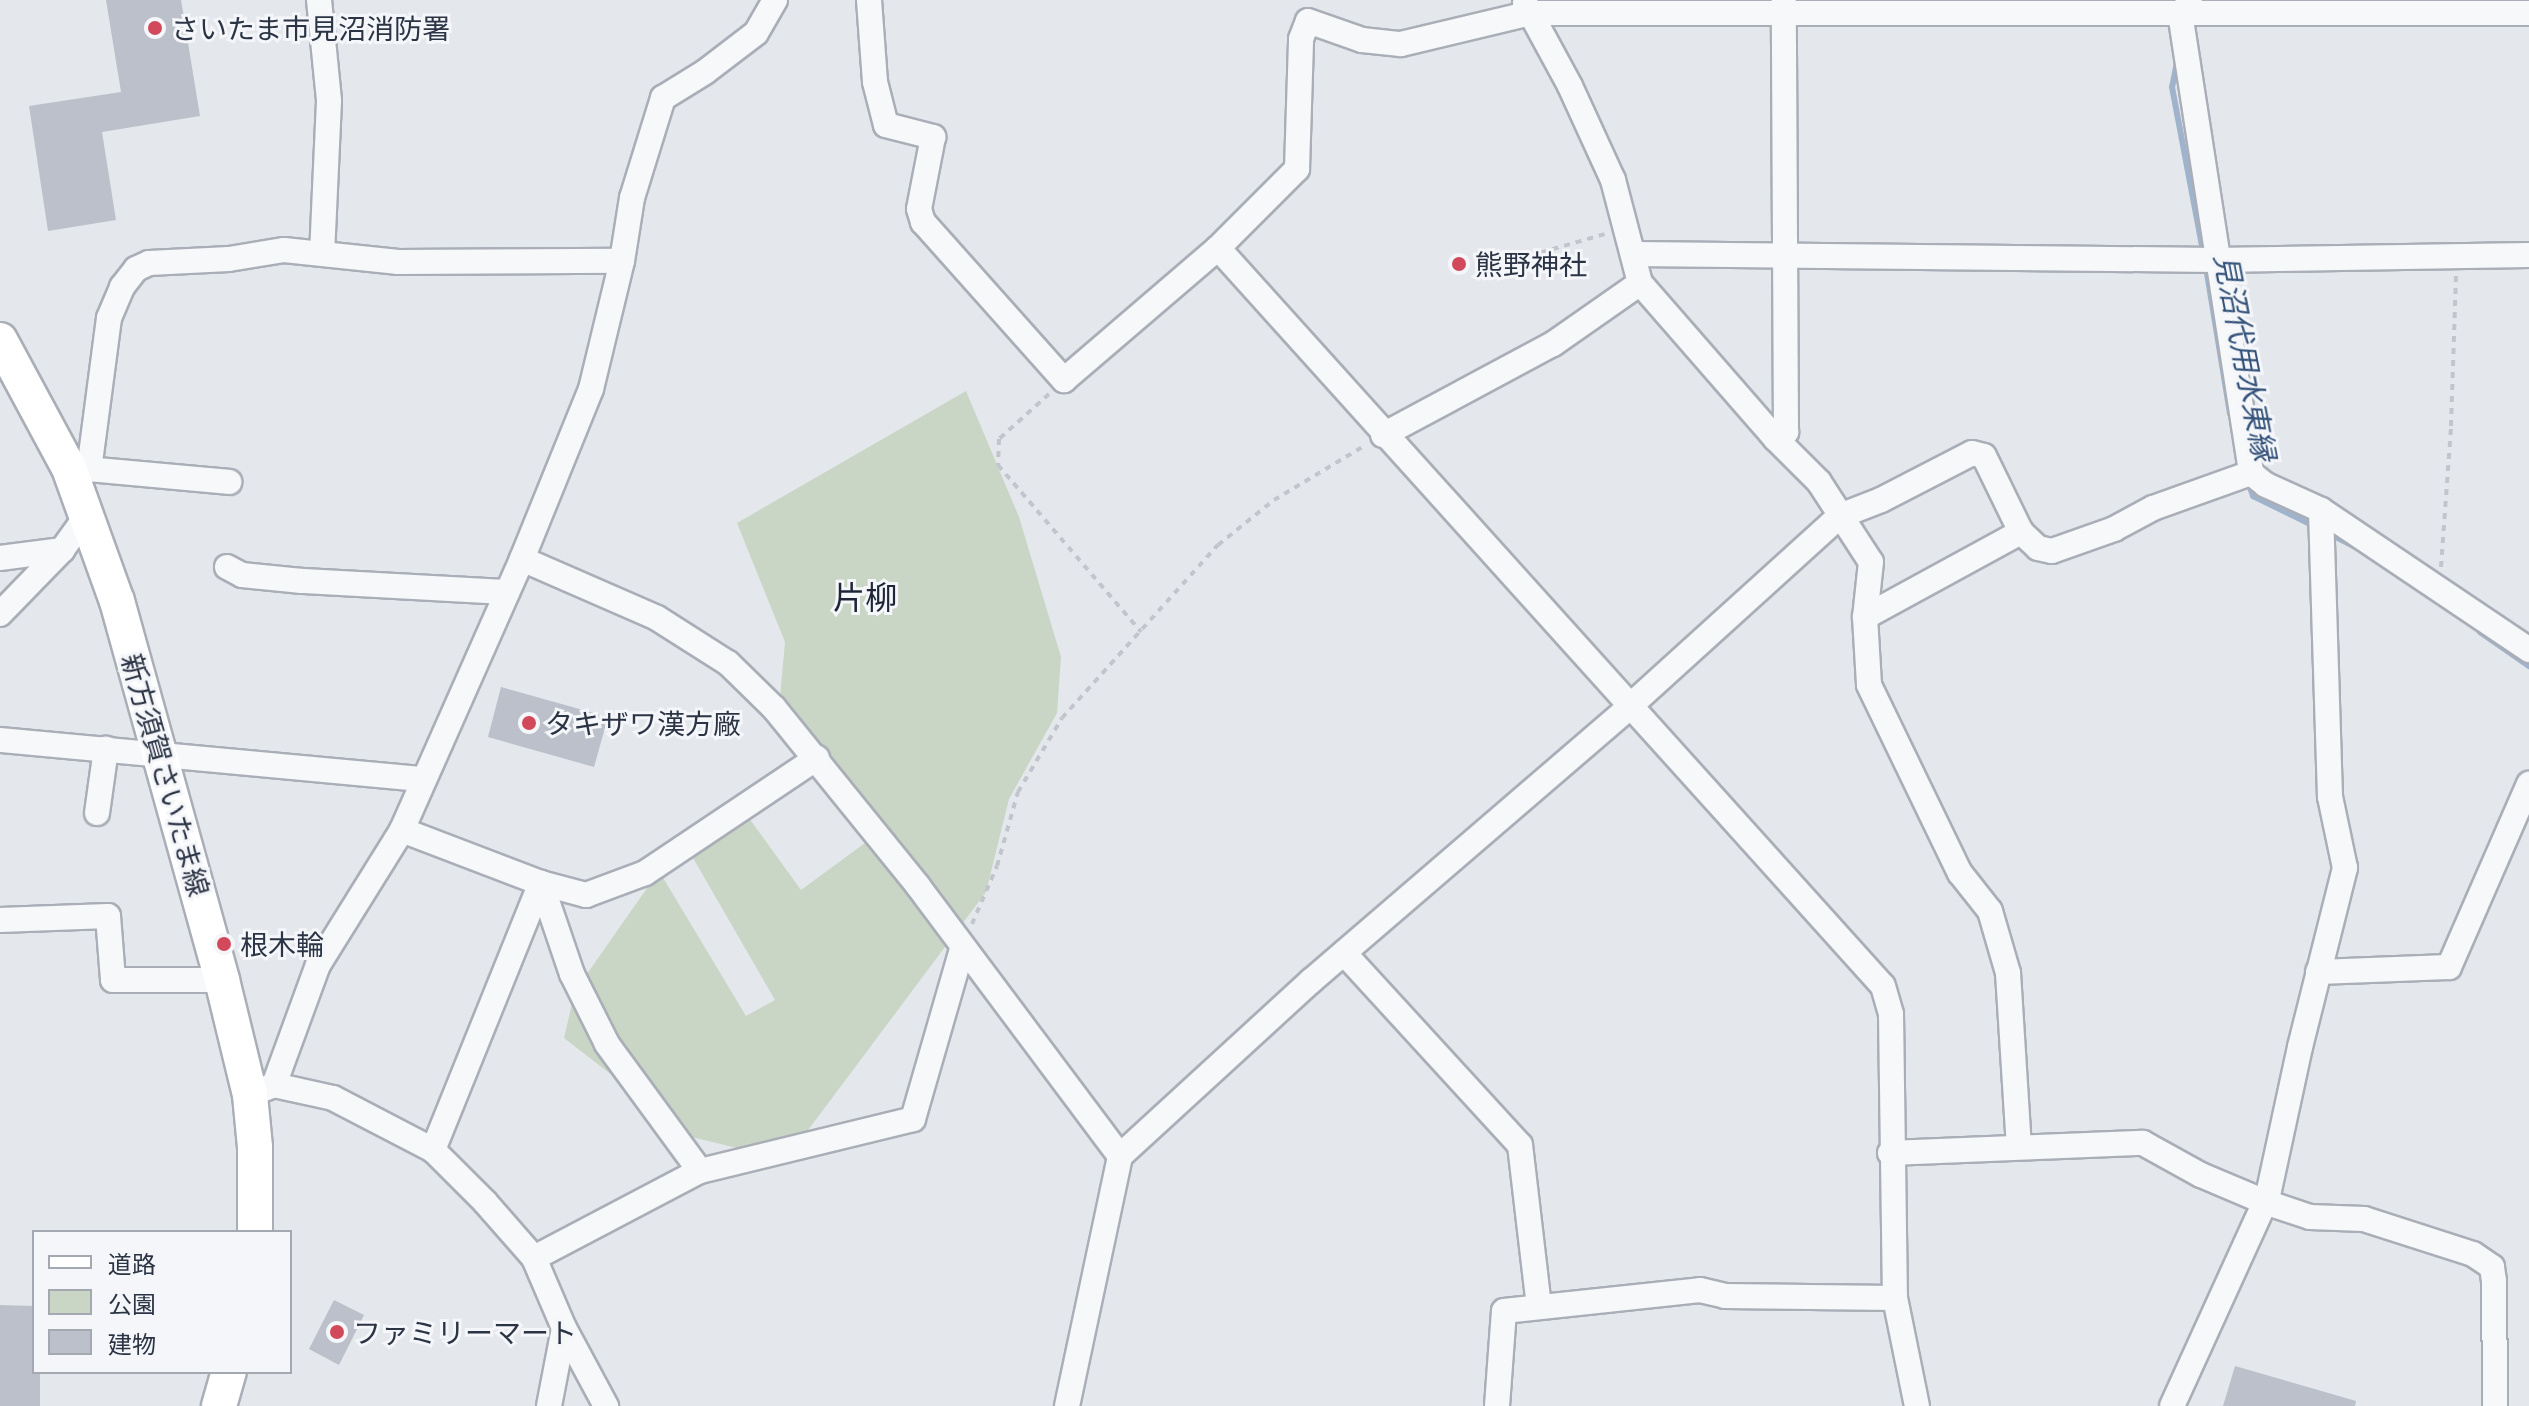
<!DOCTYPE html>
<meta charset="utf-8">
<style>
body{margin:0}
#map{position:relative;width:2529px;height:1406px;overflow:hidden;background:#e4e7ec;font-family:"Open Sans","Noto Sans JP",sans-serif}
div>[style]{position:absolute}
.green>*{inset:0;background:#c9d6c5}
.stream>*{height:6px;margin:-3px;padding:0 3px;transform-origin:3px;border-radius:3px;background:#9fb4cc}
.building>*{inset:0;background:#bbc0ca}
.path>*{height:4px;margin-top:-2px;transform-origin:0;background:repeating-linear-gradient(90deg,#c2c5cb 0 6px,transparent 0 12px)}
.roads{filter:drop-shadow(2px 0 #a9aeb7) drop-shadow(-2px 0 #a9aeb7) drop-shadow(0 2px #a9aeb7) drop-shadow(0 -2px #a9aeb7)}
.street>*{height:24px;margin:-12px;padding:0 12px;transform-origin:12px;border-radius:12px;background:#f7f8fa}
.secondary>*{height:34px;margin:-17px;padding:0 17px;transform-origin:17px;border-radius:17px;background:#fff}
.dots>*{width:22px;height:22px;translate:-50% -50%;box-sizing:border-box;border:4px solid #f4f6f9;border-radius:50%}
span{translate:-50% -50%;white-space:nowrap;text-align:center;line-height:1.15;-webkit-text-stroke:6px #f4f6f9;paint-order:stroke}
.poi-label{font-size:28px;color:#2b3445}
.left{translate:0 -50%;text-align:left}
.street-label{font-size:28px;color:#2b3445}
.water-label{font-size:30px;color:#34527a;font-style:italic}
.quarter-label{font-size:32px;color:#1d2536}
.legend{position:absolute;left:32px;top:1230px;width:260px;height:144px;box-sizing:border-box;background:#f4f6f9;border:2px solid #a4a8b1;margin:0;padding:10px 14px;list-style:none;font-size:24px;color:#2b3445}
.legend li{display:flex;align-items:center;gap:16px;height:40px}
.legend b{width:40px;border:2px solid #a4a8b1}
</style>
<div id="map">
<div class="green">
<div style="clip-path:polygon(966px 391px,1019px 517px,1061px 657px,1057px 713px,1009px 799px,986px 892px,791px 1153px,749px 1151px,692px 1137px,564px 1038px,575px 991px,659px 871px,746px 1016px,775px 1000px,689px 851px,746px 814px,801px 890px,880px 832px,779px 708px,785px 642px,737px 523px)"></div>
</div>
<div class="stream">
<div style="left:2177px;top:62px;width:25px;rotate:101deg"></div>
<div style="left:2172px;top:87px;width:172px;rotate:79.3deg"></div>
<div style="left:2206px;top:267px;width:149px;rotate:80.7deg"></div>
<div style="left:2248px;top:482px;width:15px;rotate:70deg"></div>
<div style="left:2253px;top:496px;width:70px;rotate:26.2deg"></div>
<div style="left:2330px;top:534px;width:33px;rotate:27deg"></div>
<div style="left:2480px;top:632px;width:60px;rotate:34.8deg"></div>
</div>
<div class="building">
<div style="clip-path:polygon(106px 0,181px 0,200px 116px,102px 132px,116px 220px,48px 231px,29px 106px,121px 92px)"></div>
<div style="clip-path:polygon(501px 687px,608px 717px,594px 767px,488px 737px)"></div>
<div style="clip-path:polygon(334px 1300px,364px 1315px,339px 1365px,309px 1349px)"></div>
<div style="clip-path:polygon(0 1305px,34px 1306px,34px 1372px,40px 1372px,40px 1406px,0 1406px)"></div>
<div style="clip-path:polygon(2235px 1366px,2356px 1401px,2355px 1406px,2223px 1406px)"></div>
</div>
<div class="path">
<div style="left:1518px;top:259px;width:91px;rotate:-16deg"></div>
<div style="left:1049px;top:394px;width:67px;rotate:138deg"></div>
<div style="left:999px;top:439px;width:26px;rotate:92deg"></div>
<div style="left:998px;top:465px;width:220px;rotate:49.4deg"></div>
<div style="left:2441px;top:567px;width:141px;rotate:-85.9deg"></div>
<div style="left:2451px;top:426px;width:150px;rotate:-88.1deg"></div>
<div style="left:972px;top:924px;width:63px;rotate:-66.7deg"></div>
<div style="left:997px;top:866px;width:77px;rotate:-74.2deg"></div>
<div style="left:1018px;top:792px;width:86px;rotate:-59.3deg"></div>
<div style="left:1062px;top:718px;width:233px;rotate:-48deg"></div>
<div style="left:1218px;top:545px;width:72px;rotate:-38.8deg"></div>
<div style="left:1274px;top:500px;width:105px;rotate:-31deg"></div>
</div>
<div class="roads">
<div class="street">
<div style="left:319px;top:0;width:101px;rotate:84.3deg"></div>
<div style="left:329px;top:101px;width:152px;rotate:92.6deg"></div>
<div style="left:869px;top:0;width:82px;rotate:85.8deg"></div>
<div style="left:875px;top:82px;width:44px;rotate:75.7deg"></div>
<div style="left:886px;top:125px;width:49px;rotate:14.3deg"></div>
<div style="left:933px;top:137px;width:73px;rotate:101deg"></div>
<div style="left:919px;top:209px;width:14px;rotate:73deg"></div>
<div style="left:923px;top:222px;width:212px;rotate:48.3deg"></div>
<div style="left:1064px;top:380px;width:203px;rotate:-40.6deg"></div>
<div style="left:1218px;top:248px;width:112px;rotate:-45deg"></div>
<div style="left:1297px;top:169px;width:130px;rotate:-88.2deg"></div>
<div style="left:1301px;top:39px;width:19px;rotate:-69deg"></div>
<div style="left:1308px;top:21px;width:57px;rotate:19.4deg"></div>
<div style="left:1362px;top:40px;width:39px;rotate:6deg"></div>
<div style="left:1401px;top:44px;width:134px;rotate:-13.4deg"></div>
<div style="left:1531px;top:13px;width:998px"></div>
<div style="left:1525px;top:3px;width:94px;rotate:61.5deg"></div>
<div style="left:1570px;top:86px;width:103px;rotate:65.4deg"></div>
<div style="left:1613px;top:180px;width:106px;rotate:75.3deg"></div>
<div style="left:1640px;top:283px;width:206px;rotate:48.9deg"></div>
<div style="left:1775px;top:438px;width:62px;rotate:45deg"></div>
<div style="left:1819px;top:482px;width:95px;rotate:57deg"></div>
<div style="left:1871px;top:562px;width:55px;rotate:96.2deg"></div>
<div style="left:1865px;top:617px;width:68px;rotate:86.6deg"></div>
<div style="left:1869px;top:685px;width:209px;rotate:64.2deg"></div>
<div style="left:1960px;top:873px;width:48px;rotate:51.7deg"></div>
<div style="left:1990px;top:911px;width:65px;rotate:73.8deg"></div>
<div style="left:2008px;top:973px;width:173px;rotate:86.4deg"></div>
<div style="left:2190px;top:3px;width:14px;rotate:135deg"></div>
<div style="left:2180px;top:13px;width:465px;rotate:81.2deg"></div>
<div style="left:2251px;top:473px;width:19px;rotate:39deg"></div>
<div style="left:2266px;top:485px;width:60px;rotate:24.4deg"></div>
<div style="left:2321px;top:510px;width:251px;rotate:33.9deg"></div>
<div style="left:1218px;top:248px;width:993px;rotate:47.98deg"></div>
<div style="left:1883px;top:986px;width:29px;rotate:74deg"></div>
<div style="left:1891px;top:1014px;width:284px;rotate:89.2deg"></div>
<div style="left:1895px;top:1298px;width:110px;rotate:78.5deg"></div>
<div style="left:1635px;top:254px;width:581px;rotate:0.59deg"></div>
<div style="left:2216px;top:260px;width:313px;rotate:-0.9deg"></div>
<div style="left:1383px;top:435px;width:193px;rotate:-28.2deg"></div>
<div style="left:1553px;top:344px;width:106px;rotate:-35deg"></div>
<div style="left:1775px;top:438px;width:13px;rotate:-29deg"></div>
<div style="left:1786px;top:432px;width:432px;rotate:-90.3deg"></div>
<div style="left:76px;top:468px;width:154px;rotate:5.2deg"></div>
<div style="left:89px;top:470px;width:153px;rotate:-82.5deg"></div>
<div style="left:109px;top:318px;width:34px;rotate:-67deg"></div>
<div style="left:122px;top:287px;width:23px;rotate:-52deg"></div>
<div style="left:136px;top:269px;width:14px;rotate:-25deg"></div>
<div style="left:149px;top:263px;width:80px;rotate:-2.9deg"></div>
<div style="left:229px;top:259px;width:56px;rotate:-9.3deg"></div>
<div style="left:284px;top:250px;width:115px;rotate:6deg"></div>
<div style="left:398px;top:262px;width:224px;rotate:-0.3deg"></div>
<div style="left:0;top:558px;width:63px;rotate:-7.4deg"></div>
<div style="left:522px;top:559px;width:147px;rotate:23.6deg"></div>
<div style="left:657px;top:618px;width:84px;rotate:32.4deg"></div>
<div style="left:728px;top:663px;width:64px;rotate:44.4deg"></div>
<div style="left:774px;top:708px;width:229px;rotate:51deg"></div>
<div style="left:918px;top:886px;width:337px;rotate:53.2deg"></div>
<div style="left:227px;top:567px;width:17px;rotate:28deg"></div>
<div style="left:242px;top:575px;width:60px;rotate:5.7deg"></div>
<div style="left:302px;top:581px;width:205px;rotate:3.1deg"></div>
<div style="left:0;top:614px;width:89px;rotate:-45.9deg"></div>
<div style="left:62px;top:550px;width:44px;rotate:-54.2deg"></div>
<div style="left:1865px;top:617px;width:178px;rotate:-28.6deg"></div>
<div style="left:0;top:740px;width:424px;rotate:5.3deg"></div>
<div style="left:97px;top:813px;width:65px;rotate:-82deg"></div>
<div style="left:402px;top:830px;width:149px;rotate:20.9deg"></div>
<div style="left:541px;top:883px;width:96px;rotate:71.2deg"></div>
<div style="left:572px;top:974px;width:78px;rotate:63.4deg"></div>
<div style="left:607px;top:1044px;width:157px;rotate:53.8deg"></div>
<div style="left:0;top:920px;width:108px;rotate:-2.1deg"></div>
<div style="left:108px;top:916px;width:64px;rotate:85.5deg"></div>
<div style="left:113px;top:980px;width:109px"></div>
<div style="left:1344px;top:953px;width:260px;rotate:47.5deg"></div>
<div style="left:1520px;top:1145px;width:163px;rotate:83.3deg"></div>
<div style="left:2318px;top:972px;width:131px;rotate:-2.2deg"></div>
<div style="left:2449px;top:967px;width:200px;rotate:-66.4deg"></div>
<div style="left:274px;top:1085px;width:128px;rotate:-69.9deg"></div>
<div style="left:318px;top:965px;width:159px;rotate:-58.1deg"></div>
<div style="left:402px;top:830px;width:296px;rotate:-66.1deg"></div>
<div style="left:522px;top:559px;width:183px;rotate:-67.9deg"></div>
<div style="left:591px;top:389px;width:132px;rotate:-76.4deg"></div>
<div style="left:622px;top:261px;width:64px;rotate:-81deg"></div>
<div style="left:632px;top:198px;width:105px;rotate:-72.8deg"></div>
<div style="left:663px;top:98px;width:49px;rotate:-31.8deg"></div>
<div style="left:705px;top:72px;width:64px;rotate:-37.4deg"></div>
<div style="left:756px;top:33px;width:38px;rotate:-60deg"></div>
<div style="left:259px;top:1091px;width:16px;rotate:-22deg"></div>
<div style="left:274px;top:1085px;width:60px;rotate:12.4deg"></div>
<div style="left:333px;top:1098px;width:113px;rotate:27.5deg"></div>
<div style="left:433px;top:1150px;width:74px;rotate:45deg"></div>
<div style="left:485px;top:1202px;width:74px;rotate:48.8deg"></div>
<div style="left:534px;top:1258px;width:76px;rotate:66.8deg"></div>
<div style="left:564px;top:1328px;width:89px;rotate:61.7deg"></div>
<div style="left:433px;top:1150px;width:288px;rotate:-68deg"></div>
<div style="left:541px;top:883px;width:47px;rotate:14.9deg"></div>
<div style="left:586px;top:895px;width:63px;rotate:-20.4deg"></div>
<div style="left:645px;top:873px;width:207px;rotate:-33.8deg"></div>
<div style="left:1890px;top:1153px;width:253px;rotate:-2.3deg"></div>
<div style="left:2143px;top:1143px;width:66px;rotate:28.9deg"></div>
<div style="left:2201px;top:1175px;width:69px;rotate:22.9deg"></div>
<div style="left:2265px;top:1202px;width:47px;rotate:18.4deg"></div>
<div style="left:2310px;top:1217px;width:54px;rotate:2.1deg"></div>
<div style="left:2364px;top:1219px;width:114px;rotate:17.8deg"></div>
<div style="left:2473px;top:1254px;width:23px;rotate:34deg"></div>
<div style="left:2492px;top:1267px;width:14px;rotate:82deg"></div>
<div style="left:2494px;top:1281px;width:125px;rotate:89.5deg"></div>
<div style="left:534px;top:1258px;width:187px;rotate:-27.7deg"></div>
<div style="left:700px;top:1171px;width:219px;rotate:-13.7deg"></div>
<div style="left:913px;top:1119px;width:177px;rotate:-73.9deg"></div>
<div style="left:549px;top:1406px;width:79px;rotate:-79.1deg"></div>
<div style="left:1067px;top:1406px;width:256px;rotate:-78deg"></div>
<div style="left:1120px;top:1156px;width:259px;rotate:-42.5deg"></div>
<div style="left:1311px;top:981px;width:420px;rotate:-40.7deg"></div>
<div style="left:1629px;top:707px;width:285px;rotate:-42.2deg"></div>
<div style="left:1840px;top:516px;width:44px;rotate:-21.3deg"></div>
<div style="left:1881px;top:500px;width:102px;rotate:-27.3deg"></div>
<div style="left:1972px;top:453px;width:12px;rotate:14deg"></div>
<div style="left:1984px;top:456px;width:85px;rotate:64deg"></div>
<div style="left:2021px;top:532px;width:23px;rotate:43deg"></div>
<div style="left:2038px;top:548px;width:14px;rotate:12deg"></div>
<div style="left:2052px;top:551px;width:66px;rotate:-19.5deg"></div>
<div style="left:2114px;top:529px;width:44px;rotate:-28.3deg"></div>
<div style="left:2153px;top:508px;width:104px;rotate:-19.7deg"></div>
<div style="left:1497px;top:1406px;width:95px;rotate:-85.8deg"></div>
<div style="left:1504px;top:1311px;width:197px;rotate:-6.1deg"></div>
<div style="left:1700px;top:1290px;width:26px;rotate:13deg"></div>
<div style="left:1725px;top:1296px;width:170px;rotate:0.7deg"></div>
<div style="left:2172px;top:1406px;width:232px;rotate:-65.5deg"></div>
<div style="left:2268px;top:1195px;width:151px;rotate:-77.8deg"></div>
<div style="left:2300px;top:1047px;width:185px;rotate:-75.9deg"></div>
<div style="left:2345px;top:868px;width:73px;rotate:-101.9deg"></div>
<div style="left:2330px;top:797px;width:287px;rotate:-91.8deg"></div>
</div>
<div class="secondary">
<div style="left:0;top:340px;width:145px;rotate:61.7deg"></div>
<div style="left:69px;top:468px;width:141px;rotate:70.2deg"></div>
<div style="left:117px;top:601px;width:393px;rotate:74.5deg"></div>
<div style="left:222px;top:980px;width:118px;rotate:76.3deg"></div>
<div style="left:250px;top:1095px;width:52px;rotate:84.5deg"></div>
<div style="left:255px;top:1147px;width:85px;rotate:90deg"></div>
<div style="left:219px;top:1406px;width:35px;rotate:-74deg"></div>
</div>
</div>
<div class="dots">
<div style="left:155px;top:28px;background:#d1495b"></div>
<div style="left:1459px;top:264px;background:#d1495b"></div>
<div style="left:529px;top:723px;background:#d1495b"></div>
<div style="left:224px;top:944px;background:#d1495b"></div>
<div style="left:337px;top:1332px;background:#d1495b"></div>
</div>
<div class="poi-label">
<span class="left" style="left:171px;top:28px">さいたま市見沼消防署</span>
<span class="left" style="left:1475px;top:264px">熊野神社</span>
<span class="left" style="left:545px;top:723px">タキザワ漢方廠</span>
<span class="left" style="left:240px;top:944px">根木輪</span>
<span class="left" style="left:353px;top:1332px">ファミリーマート</span>
</div>
<div class="street-label">
<span style="left:166px;top:775px;rotate:74deg">新方須賀さいたま線</span>
</div>
<div class="water-label">
<span style="left:2245px;top:357px;rotate:79deg">見沼代用水東縁</span>
</div>
<div class="quarter-label">
<span style="left:865px;top:597px">片柳</span>
</div>
<ul class="legend">
<li><b style="height:10px;background:#fff"></b>道路</li>
<li><b style="height:22px;background:#c9d6c5"></b>公園</li>
<li><b style="height:22px;background:#bbc0ca"></b>建物</li>
</ul>
</div>
